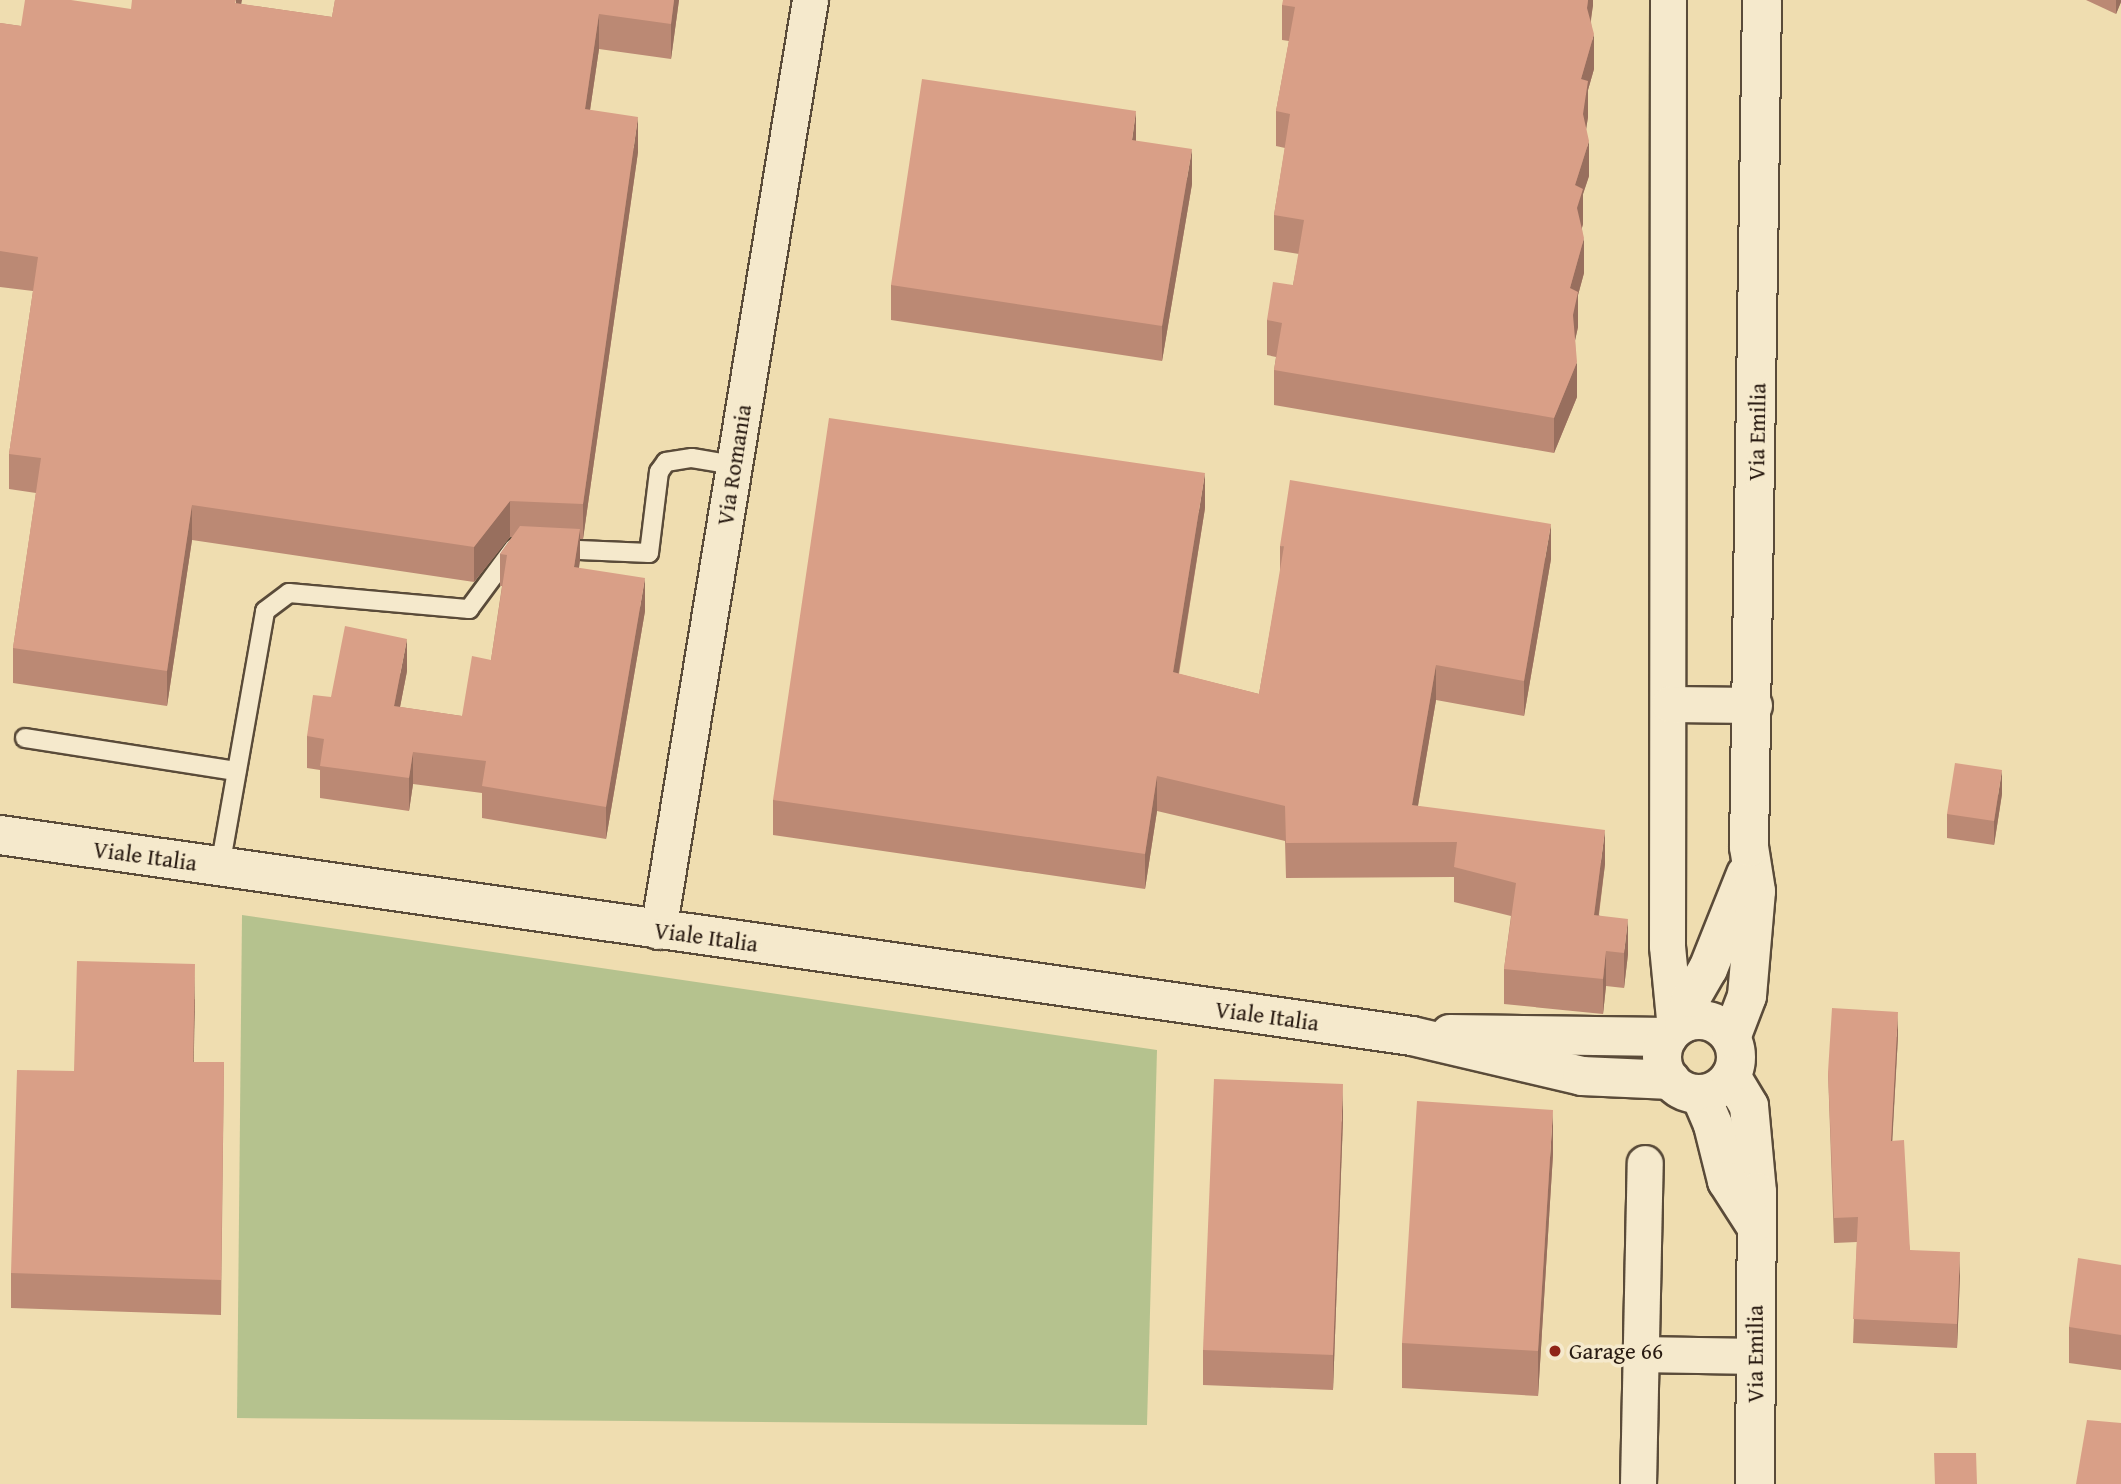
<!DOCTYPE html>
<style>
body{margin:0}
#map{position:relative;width:2121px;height:1484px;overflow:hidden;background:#efddb0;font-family:"Gentium Book Plus",serif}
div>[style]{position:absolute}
.green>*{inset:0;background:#b5c28e}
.roads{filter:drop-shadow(2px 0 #5a4b39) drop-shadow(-2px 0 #5a4b39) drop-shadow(0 2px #5a4b39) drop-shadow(0 -2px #5a4b39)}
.service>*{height:18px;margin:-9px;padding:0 9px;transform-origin:9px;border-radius:9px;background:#f5e9cc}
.minor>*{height:35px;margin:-17.5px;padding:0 17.5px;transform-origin:17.5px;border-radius:17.5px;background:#f5e9cc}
.tertiary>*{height:38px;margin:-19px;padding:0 19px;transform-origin:19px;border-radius:19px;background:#f5e9cc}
.secondary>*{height:38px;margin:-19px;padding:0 19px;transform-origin:19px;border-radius:19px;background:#f5e9cc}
.secondary>.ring{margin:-19px;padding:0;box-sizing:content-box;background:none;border:38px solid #f5e9cc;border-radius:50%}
.wall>*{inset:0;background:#bb8974}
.shaded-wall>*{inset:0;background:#986f5e}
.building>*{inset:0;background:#d99f87}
.dots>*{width:19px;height:19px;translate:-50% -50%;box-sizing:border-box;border:4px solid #f5e9cc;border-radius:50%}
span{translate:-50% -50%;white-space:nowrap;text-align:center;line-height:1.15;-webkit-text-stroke:7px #f5e9cc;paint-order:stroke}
.street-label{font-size:23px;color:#281a11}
.poi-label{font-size:23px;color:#281a11}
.left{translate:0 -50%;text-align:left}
</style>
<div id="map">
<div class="green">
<div style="clip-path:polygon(242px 915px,1157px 1050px,1147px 1425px,237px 1418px)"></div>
</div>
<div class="roads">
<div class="service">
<div style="left:556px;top:549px;width:93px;rotate:2.5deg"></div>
<div style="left:649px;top:553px;width:82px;rotate:-83deg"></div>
<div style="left:659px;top:472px;width:12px;rotate:-55deg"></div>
<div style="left:666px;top:462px;width:26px;rotate:-9deg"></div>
<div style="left:692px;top:458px;width:43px;rotate:9.5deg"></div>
<div style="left:25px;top:738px;width:214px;rotate:8.9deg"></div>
<div style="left:220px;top:867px;width:260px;rotate:-80deg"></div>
<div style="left:265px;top:611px;width:30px;rotate:-37deg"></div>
<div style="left:289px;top:593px;width:181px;rotate:5.1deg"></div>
<div style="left:469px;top:609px;width:76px;rotate:-53.6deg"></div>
</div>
<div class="minor">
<div style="left:1668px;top:0;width:946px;rotate:90.06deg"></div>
<div style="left:1667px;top:946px;width:83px;rotate:84.5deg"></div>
<div style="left:1669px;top:704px;width:85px;rotate:0.7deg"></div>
<div style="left:658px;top:931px;width:943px;rotate:-80.73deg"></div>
<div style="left:1640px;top:1354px;width:116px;rotate:1deg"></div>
<div style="left:1638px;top:1484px;width:321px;rotate:-88.8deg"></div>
</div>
<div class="tertiary">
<div style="left:0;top:835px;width:1426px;rotate:8.1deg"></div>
<div style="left:1412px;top:1036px;width:175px;rotate:13.2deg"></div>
<div style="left:1582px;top:1076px;width:89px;rotate:2.6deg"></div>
<div style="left:1450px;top:1034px;width:218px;rotate:0.8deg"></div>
</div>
<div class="secondary">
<div class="ring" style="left:1662px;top:1020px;width:36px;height:36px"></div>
<div style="left:1684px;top:1023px;width:26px;rotate:-74deg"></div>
<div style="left:1691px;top:998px;width:34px;rotate:-60deg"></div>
<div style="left:1708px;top:969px;width:102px;rotate:-68.2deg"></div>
<div style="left:1731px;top:1038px;width:45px;rotate:-69.1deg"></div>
<div style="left:1747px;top:996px;width:105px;rotate:-85.1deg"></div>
<div style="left:1756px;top:891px;width:45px;rotate:-99deg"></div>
<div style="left:1749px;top:847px;width:847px;rotate:-89.12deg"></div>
<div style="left:1731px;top:1076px;width:35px;rotate:59deg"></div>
<div style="left:1749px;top:1106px;width:86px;rotate:84.7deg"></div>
<div style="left:1757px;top:1192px;width:292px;rotate:90.4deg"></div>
<div style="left:1700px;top:1094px;width:34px;rotate:67deg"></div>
<div style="left:1713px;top:1125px;width:58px;rotate:76deg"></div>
<div style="left:1727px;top:1181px;width:50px;rotate:57.3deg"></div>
</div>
</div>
<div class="wall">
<div style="clip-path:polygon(335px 0,679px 0,671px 59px,599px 49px,590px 110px,638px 152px,583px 539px,580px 539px,579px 568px,645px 611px,606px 839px,482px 818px,482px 793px,413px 784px,409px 811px,320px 798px,320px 770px,307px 768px,307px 736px,331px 697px,407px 671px,400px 707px,462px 716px,491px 660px,502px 586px,500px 586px,500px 554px,512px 537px,510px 537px,474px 582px,192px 540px,167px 706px,13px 683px,13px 648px,36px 493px,9px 489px,9px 454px,33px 291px,0 287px,0 23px,21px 26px,131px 9px,241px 4px,332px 17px)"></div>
<div style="clip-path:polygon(1593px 0,1591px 21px,1594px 69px,1588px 90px,1588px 117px,1586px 129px,1589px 176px,1583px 194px,1583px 224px,1582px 228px,1584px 273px,1578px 295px,1578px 327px,1575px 340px,1577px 397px,1554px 453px,1274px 405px,1274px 370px,1276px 357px,1267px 355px,1267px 320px,1293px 285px,1299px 254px,1274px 250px,1274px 215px,1285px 148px,1276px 146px,1276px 111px,1289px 41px,1282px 40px,1282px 5px)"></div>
<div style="clip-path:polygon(2086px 0,2121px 0,2121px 2px,2116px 14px)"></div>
<div style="clip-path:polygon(1136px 141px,1192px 184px,1162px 361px,891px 320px,891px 285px)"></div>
<div style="clip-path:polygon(1205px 508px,1179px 674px,1259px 694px,1280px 574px,1280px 546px,1551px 559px,1524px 716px,1436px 700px,1418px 806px,1605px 864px,1599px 915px,1628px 954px,1624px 988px,1606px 986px,1603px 1014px,1504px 1004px,1504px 969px,1511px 916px,1454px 902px,1454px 877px,1286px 878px,1285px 841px,1157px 811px,1145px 889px,773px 835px,773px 800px)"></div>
<div style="clip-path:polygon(2002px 794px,1994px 845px,1947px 838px,1947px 814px)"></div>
<div style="clip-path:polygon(195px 999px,193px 1062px,224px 1062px,221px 1315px,11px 1308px,11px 1273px,74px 1071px)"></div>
<div style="clip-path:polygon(1898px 1036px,1892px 1141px,1910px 1250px,1960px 1276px,1957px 1348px,1853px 1343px,1857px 1242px,1834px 1243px,1828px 1072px)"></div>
<div style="clip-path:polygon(1343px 1119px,1333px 1390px,1203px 1385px,1203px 1350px)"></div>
<div style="clip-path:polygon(1553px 1154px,1538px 1396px,1402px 1388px,1402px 1343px)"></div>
<div style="clip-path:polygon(2121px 1265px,2121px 1370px,2069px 1363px,2069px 1327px)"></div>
</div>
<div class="shaded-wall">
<div style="clip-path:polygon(236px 0,242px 0,235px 38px)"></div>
<div style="clip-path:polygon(674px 0,679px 0,671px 59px,671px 24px)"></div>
<div style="clip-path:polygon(1588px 0,1593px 0,1593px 6px,1587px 43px,1587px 8px)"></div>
<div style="clip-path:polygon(2116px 0,2121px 0,2121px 2px,2116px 14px)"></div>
<div style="clip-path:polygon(599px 14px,599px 49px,585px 144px,585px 109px)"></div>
<div style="clip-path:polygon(1594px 34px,1594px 69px,1588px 90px,1588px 117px,1583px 149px,1581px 79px)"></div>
<div style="clip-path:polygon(1136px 111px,1136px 146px,1132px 140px)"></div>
<div style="clip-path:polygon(638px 117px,638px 152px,583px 539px,583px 504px)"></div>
<div style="clip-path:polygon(1589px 141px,1589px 176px,1583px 194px,1583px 224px,1577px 244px,1575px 185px)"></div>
<div style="clip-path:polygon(1192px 149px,1192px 184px,1162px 361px,1162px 326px)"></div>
<div style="clip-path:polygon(1584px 238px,1584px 273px,1578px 295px,1578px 327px,1573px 350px,1570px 288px)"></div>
<div style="clip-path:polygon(1577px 362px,1577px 397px,1554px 453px,1554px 418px)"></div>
<div style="clip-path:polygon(1205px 473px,1205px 508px,1173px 707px,1173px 672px)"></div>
<div style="clip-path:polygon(510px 501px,510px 537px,474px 582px,474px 547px)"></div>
<div style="clip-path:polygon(192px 505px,192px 540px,167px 706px,167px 671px)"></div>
<div style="clip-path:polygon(1551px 524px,1551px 559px,1524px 716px,1524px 681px)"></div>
<div style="clip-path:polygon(580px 529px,580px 561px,574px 600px,574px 567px)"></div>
<div style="clip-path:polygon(645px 578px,645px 611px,606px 839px,606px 807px)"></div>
<div style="clip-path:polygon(407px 639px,407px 671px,394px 738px,394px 706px)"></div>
<div style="clip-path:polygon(1436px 665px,1436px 700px,1412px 840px,1412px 805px)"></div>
<div style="clip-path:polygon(413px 752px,413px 784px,409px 811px,409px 778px)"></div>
<div style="clip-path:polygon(2002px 770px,2002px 794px,1994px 845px,1994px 821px)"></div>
<div style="clip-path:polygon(1157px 776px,1157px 811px,1145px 889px,1145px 854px)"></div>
<div style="clip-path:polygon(1605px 830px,1605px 864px,1594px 950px,1594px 915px)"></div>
<div style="clip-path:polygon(1628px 919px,1628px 954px,1624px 988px,1624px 953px)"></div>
<div style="clip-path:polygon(1606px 951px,1606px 986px,1603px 1014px,1603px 979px)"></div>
<div style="clip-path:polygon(195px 964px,195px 999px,193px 1097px,193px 1062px)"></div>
<div style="clip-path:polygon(1898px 1012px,1898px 1036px,1891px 1165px,1891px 1141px)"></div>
<div style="clip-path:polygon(1343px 1084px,1343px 1119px,1333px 1390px,1333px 1355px)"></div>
<div style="clip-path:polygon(1553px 1110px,1553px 1154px,1538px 1396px,1538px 1351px)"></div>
<div style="clip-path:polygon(1960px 1252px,1960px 1276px,1957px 1348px,1957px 1324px)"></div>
</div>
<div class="building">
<div style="clip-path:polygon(25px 0,71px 0,131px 9px,132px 0,236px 0,235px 3px,332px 17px,335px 0,674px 0,671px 24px,599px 14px,585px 109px,638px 117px,583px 504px,510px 501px,474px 547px,192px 505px,167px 671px,13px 648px,41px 458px,9px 454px,38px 257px,0 251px,0 23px,21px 26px)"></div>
<div style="clip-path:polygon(1283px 0,1588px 0,1587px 8px,1594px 34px,1581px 79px,1588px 81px,1583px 114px,1589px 141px,1575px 185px,1583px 189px,1577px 208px,1584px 238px,1570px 288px,1578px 292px,1573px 315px,1577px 362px,1554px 418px,1274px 370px,1282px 323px,1267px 320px,1273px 282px,1293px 285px,1304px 220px,1274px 215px,1290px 114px,1276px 111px,1295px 7px,1282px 5px)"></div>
<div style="clip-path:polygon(922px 79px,1136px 111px,1132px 140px,1192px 149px,1162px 326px,891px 285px)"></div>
<div style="clip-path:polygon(829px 418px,1205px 473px,1173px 672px,1259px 694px,1284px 546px,1280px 546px,1290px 480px,1551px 524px,1524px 681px,1436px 665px,1412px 805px,1605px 830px,1594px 915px,1628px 919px,1624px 953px,1606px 951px,1603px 979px,1504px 969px,1516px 883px,1454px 867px,1457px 842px,1286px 843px,1285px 806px,1157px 776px,1145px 854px,773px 800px)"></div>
<div style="clip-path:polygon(520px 526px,580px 529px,574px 567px,645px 578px,606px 807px,482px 786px,486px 761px,413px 752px,409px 778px,320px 766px,324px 739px,307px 736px,313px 695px,331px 697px,345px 626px,407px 639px,394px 706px,462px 716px,472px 656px,491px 660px,507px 555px,500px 554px)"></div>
<div style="clip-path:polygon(1955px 763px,2002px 770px,1994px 821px,1947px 814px)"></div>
<div style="clip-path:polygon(77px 961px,195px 964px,193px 1062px,224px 1062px,221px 1280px,11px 1273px,17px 1070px,74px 1071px)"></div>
<div style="clip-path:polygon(1832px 1008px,1898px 1012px,1891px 1141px,1904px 1140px,1910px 1250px,1960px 1252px,1957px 1324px,1853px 1319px,1858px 1217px,1834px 1218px,1828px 1072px)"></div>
<div style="clip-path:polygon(1214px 1079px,1343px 1084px,1333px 1355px,1203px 1350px)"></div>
<div style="clip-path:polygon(1417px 1101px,1553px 1110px,1538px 1351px,1402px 1343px)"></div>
<div style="clip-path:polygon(2078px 1258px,2121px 1265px,2121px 1335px,2069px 1327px)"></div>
<div style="clip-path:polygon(2087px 1420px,2121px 1423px,2121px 1484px,2076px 1484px)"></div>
<div style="clip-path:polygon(1934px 1453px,1976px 1453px,1977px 1484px,1935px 1484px)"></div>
</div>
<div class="dots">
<div style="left:1555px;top:1351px;background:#8f2418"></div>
</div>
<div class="street-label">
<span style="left:1757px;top:432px;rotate:-89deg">Via Emilia</span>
<span style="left:734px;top:465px;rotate:-81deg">Via Romania</span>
<span style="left:145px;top:856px;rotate:8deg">Viale Italia</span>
<span style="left:706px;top:937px;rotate:8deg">Viale Italia</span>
<span style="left:1267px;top:1016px;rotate:8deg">Viale Italia</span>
<span style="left:1755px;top:1354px;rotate:-90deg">Via Emilia</span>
</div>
<div class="poi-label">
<span class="left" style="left:1569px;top:1351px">Garage 66</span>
</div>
</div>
